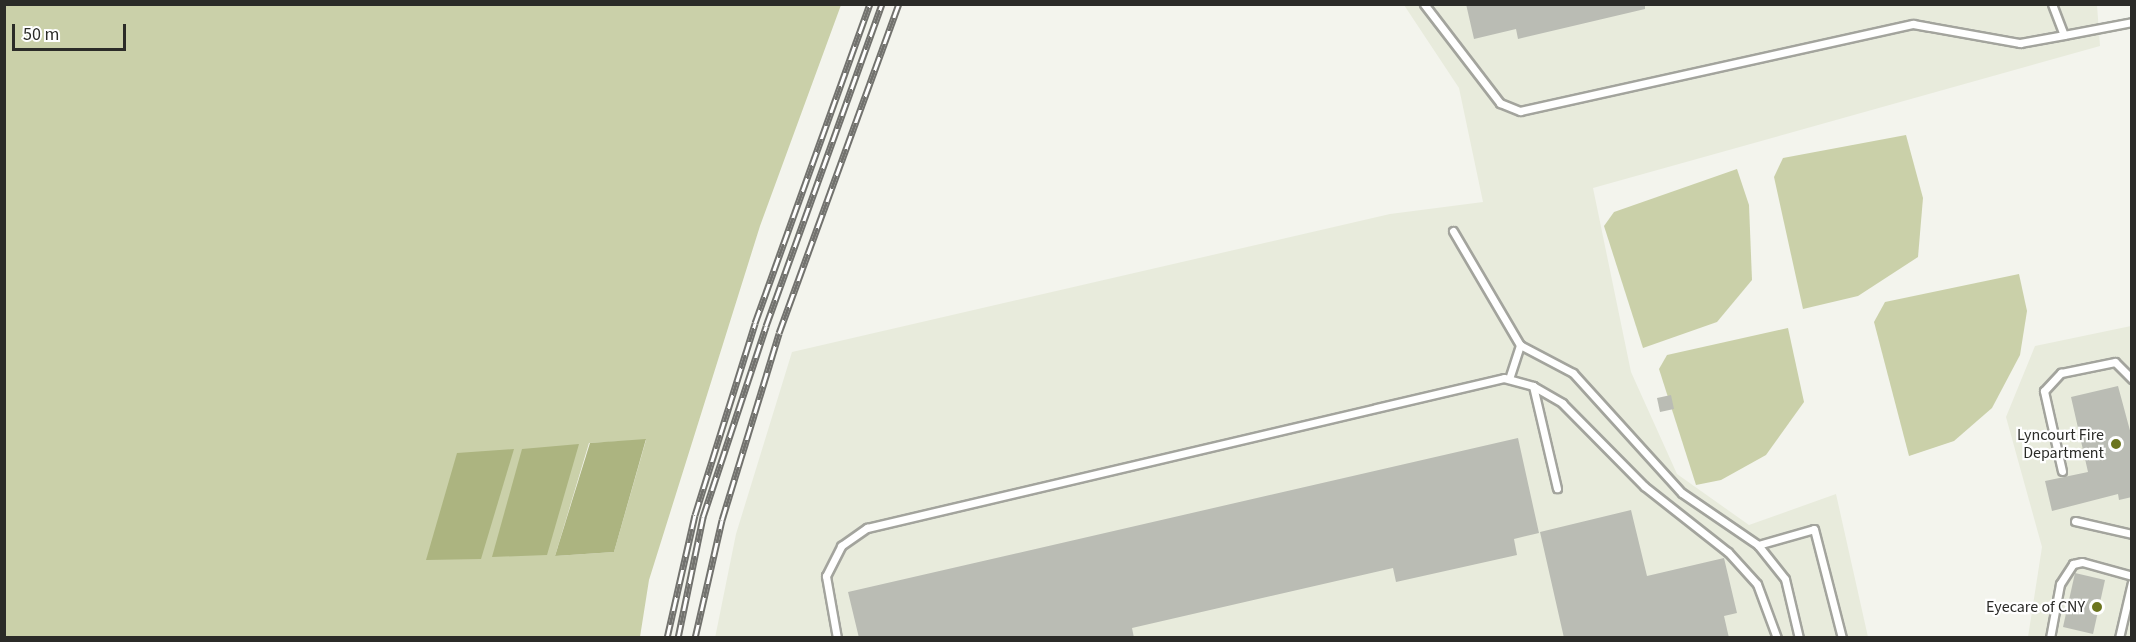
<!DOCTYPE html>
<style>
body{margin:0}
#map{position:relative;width:2136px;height:642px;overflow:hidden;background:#f3f4ed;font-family:"Source Sans 3",sans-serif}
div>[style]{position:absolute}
.built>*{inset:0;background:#e8ebdc}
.green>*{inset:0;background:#cad0a9}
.water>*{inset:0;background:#acb480}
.building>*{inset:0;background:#babcb4}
.roads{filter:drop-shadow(2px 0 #a3a49d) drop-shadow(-2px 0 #a3a49d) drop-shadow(0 2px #a3a49d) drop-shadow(0 -2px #a3a49d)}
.lane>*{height:7px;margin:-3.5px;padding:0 3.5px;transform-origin:3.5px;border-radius:3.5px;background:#fff}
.rail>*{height:7px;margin-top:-3.5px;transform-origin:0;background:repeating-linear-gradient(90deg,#fff 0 14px,#72726e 0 28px);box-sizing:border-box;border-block:2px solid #72726e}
.dots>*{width:16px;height:16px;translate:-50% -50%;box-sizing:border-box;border:3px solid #fff;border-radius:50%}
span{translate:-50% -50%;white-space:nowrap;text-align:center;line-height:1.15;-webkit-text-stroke:4.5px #fff;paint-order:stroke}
.poi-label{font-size:16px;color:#2b2b28}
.right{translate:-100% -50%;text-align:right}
.frame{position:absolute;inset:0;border:6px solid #2b2b28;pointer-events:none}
.scale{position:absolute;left:12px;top:24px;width:114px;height:27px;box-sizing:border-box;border:3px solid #2b2b28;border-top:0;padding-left:8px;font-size:18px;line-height:21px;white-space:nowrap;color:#2b2b28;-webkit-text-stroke:4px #fff;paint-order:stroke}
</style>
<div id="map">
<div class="built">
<div style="clip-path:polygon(1404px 5px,2097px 5px,2100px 46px,1593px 188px,1631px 372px,1677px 474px,1749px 525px,1836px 494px,1868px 637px,715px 638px,736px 534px,792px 352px,1390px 214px,1483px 202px,1459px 88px)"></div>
<div style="clip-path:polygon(2131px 326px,2131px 637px,2028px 637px,2042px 547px,2006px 417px,2035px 346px)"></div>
</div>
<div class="green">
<div style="clip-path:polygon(evenodd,4px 5px,841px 5px,760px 226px,649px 580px,640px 637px,5px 637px,4px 5px,646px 440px,614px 552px,555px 556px,589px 443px,646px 440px)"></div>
<div style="clip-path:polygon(1906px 135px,1923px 198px,1918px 257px,1858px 296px,1803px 309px,1774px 177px,1783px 158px)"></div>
<div style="clip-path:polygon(1737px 169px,1749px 205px,1752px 280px,1717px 322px,1643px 348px,1604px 226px,1614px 212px)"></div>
<div style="clip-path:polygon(2019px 274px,2027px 311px,2020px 355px,1992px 408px,1954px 441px,1909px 456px,1874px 322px,1885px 302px)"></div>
<div style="clip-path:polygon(1788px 328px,1804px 402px,1766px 455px,1721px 480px,1696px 485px,1659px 369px,1667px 355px)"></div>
</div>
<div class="water">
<div style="clip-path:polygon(646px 439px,614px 552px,555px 556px,590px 443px)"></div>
<div style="clip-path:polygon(579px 444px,547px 555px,492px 557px,522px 449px)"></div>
<div style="clip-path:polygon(514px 449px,481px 559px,426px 560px,457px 453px)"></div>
</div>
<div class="building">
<div style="clip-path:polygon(1466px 4px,1645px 4px,1645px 9px,1518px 39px,1516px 29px,1474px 39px)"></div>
<div style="clip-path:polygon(2118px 386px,2132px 438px,2132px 497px,2119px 500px,2118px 494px,2052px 511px,2045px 481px,2088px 472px,2071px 397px)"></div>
<div style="clip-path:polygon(1671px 395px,1674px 409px,1660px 412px,1657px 398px)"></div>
<div style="clip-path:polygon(1518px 438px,1539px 533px,1514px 539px,1517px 555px,1396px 582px,1393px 568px,1132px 628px,1134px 638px,859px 638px,848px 592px)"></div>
<div style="clip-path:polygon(1631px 510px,1647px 576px,1724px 558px,1737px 613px,1724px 616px,1729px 638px,1564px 638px,1540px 532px)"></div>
<div style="clip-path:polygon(2075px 573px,2105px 580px,2093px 634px,2063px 627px)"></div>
</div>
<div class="roads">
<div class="lane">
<div style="left:1424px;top:4px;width:125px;rotate:52.5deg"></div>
<div style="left:1500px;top:103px;width:22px;rotate:22deg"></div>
<div style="left:1520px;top:111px;width:403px;rotate:-12.5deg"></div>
<div style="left:1913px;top:24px;width:109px;rotate:10.1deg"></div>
<div style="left:2020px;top:43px;width:45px;rotate:-10.3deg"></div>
<div style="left:2052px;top:4px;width:33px;rotate:69deg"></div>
<div style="left:2064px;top:35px;width:69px;rotate:-10.8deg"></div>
<div style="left:1453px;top:231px;width:132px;rotate:59.6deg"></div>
<div style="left:1509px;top:379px;width:36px;rotate:-72deg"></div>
<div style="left:1520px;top:345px;width:60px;rotate:27.8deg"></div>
<div style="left:1573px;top:373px;width:162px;rotate:47.8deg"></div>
<div style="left:1682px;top:493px;width:92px;rotate:34.4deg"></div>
<div style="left:1758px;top:545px;width:58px;rotate:-15.9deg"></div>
<div style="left:1814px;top:529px;width:113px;rotate:75.6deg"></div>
<div style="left:1533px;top:386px;width:105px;rotate:76.8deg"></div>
<div style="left:2062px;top:471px;width:82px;rotate:-102.7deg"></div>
<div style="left:2044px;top:391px;width:25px;rotate:-47deg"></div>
<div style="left:2061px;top:373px;width:55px;rotate:-11.5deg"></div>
<div style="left:2115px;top:362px;width:24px;rotate:45deg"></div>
<div style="left:2075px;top:521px;width:58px;rotate:12.8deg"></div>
<div style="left:1758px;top:545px;width:43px;rotate:51.5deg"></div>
<div style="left:1785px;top:579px;width:61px;rotate:76.7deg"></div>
<div style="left:837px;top:638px;width:63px;rotate:-100.1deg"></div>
<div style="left:826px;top:576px;width:34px;rotate:-63deg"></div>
<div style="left:841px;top:546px;width:32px;rotate:-35deg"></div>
<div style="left:867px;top:528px;width:654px;rotate:-13.25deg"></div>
<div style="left:1504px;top:378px;width:30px;rotate:15deg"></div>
<div style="left:1533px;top:386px;width:34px;rotate:30deg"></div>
<div style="left:1562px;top:403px;width:117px;rotate:45.3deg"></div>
<div style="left:1644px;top:486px;width:107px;rotate:38.2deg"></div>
<div style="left:1728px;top:552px;width:43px;rotate:47.8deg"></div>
<div style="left:1757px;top:584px;width:58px;rotate:69.7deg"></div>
<div style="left:2050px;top:638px;width:55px;rotate:-79.5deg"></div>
<div style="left:2060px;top:584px;width:24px;rotate:-57deg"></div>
<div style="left:2073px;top:564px;width:9px;rotate:-13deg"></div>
<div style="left:2082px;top:562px;width:52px;rotate:15.6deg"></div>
<div style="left:2119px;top:638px;width:57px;rotate:-76.9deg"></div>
</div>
</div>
<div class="rail">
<div style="left:667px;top:638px;width:126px;rotate:-77.2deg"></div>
<div style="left:695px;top:515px;width:201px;rotate:-72.6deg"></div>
<div style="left:755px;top:323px;width:339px;rotate:-70.2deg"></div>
<div style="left:678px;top:638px;width:124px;rotate:-78.3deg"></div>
<div style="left:703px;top:517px;width:201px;rotate:-71.7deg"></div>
<div style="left:766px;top:326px;width:342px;rotate:-70.2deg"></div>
<div style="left:695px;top:638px;width:121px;rotate:-77.1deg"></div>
<div style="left:722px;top:520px;width:195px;rotate:-73deg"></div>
<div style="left:779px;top:333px;width:350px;rotate:-70deg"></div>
</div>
<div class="dots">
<div style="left:2116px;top:444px;background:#6c751e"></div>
<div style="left:2097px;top:607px;background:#6c751e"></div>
</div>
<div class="poi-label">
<span class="right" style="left:2104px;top:444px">Lyncourt Fire<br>Department</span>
<span class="right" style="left:2085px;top:607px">Eyecare of CNY</span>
</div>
<div class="frame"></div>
<div class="scale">50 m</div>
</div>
